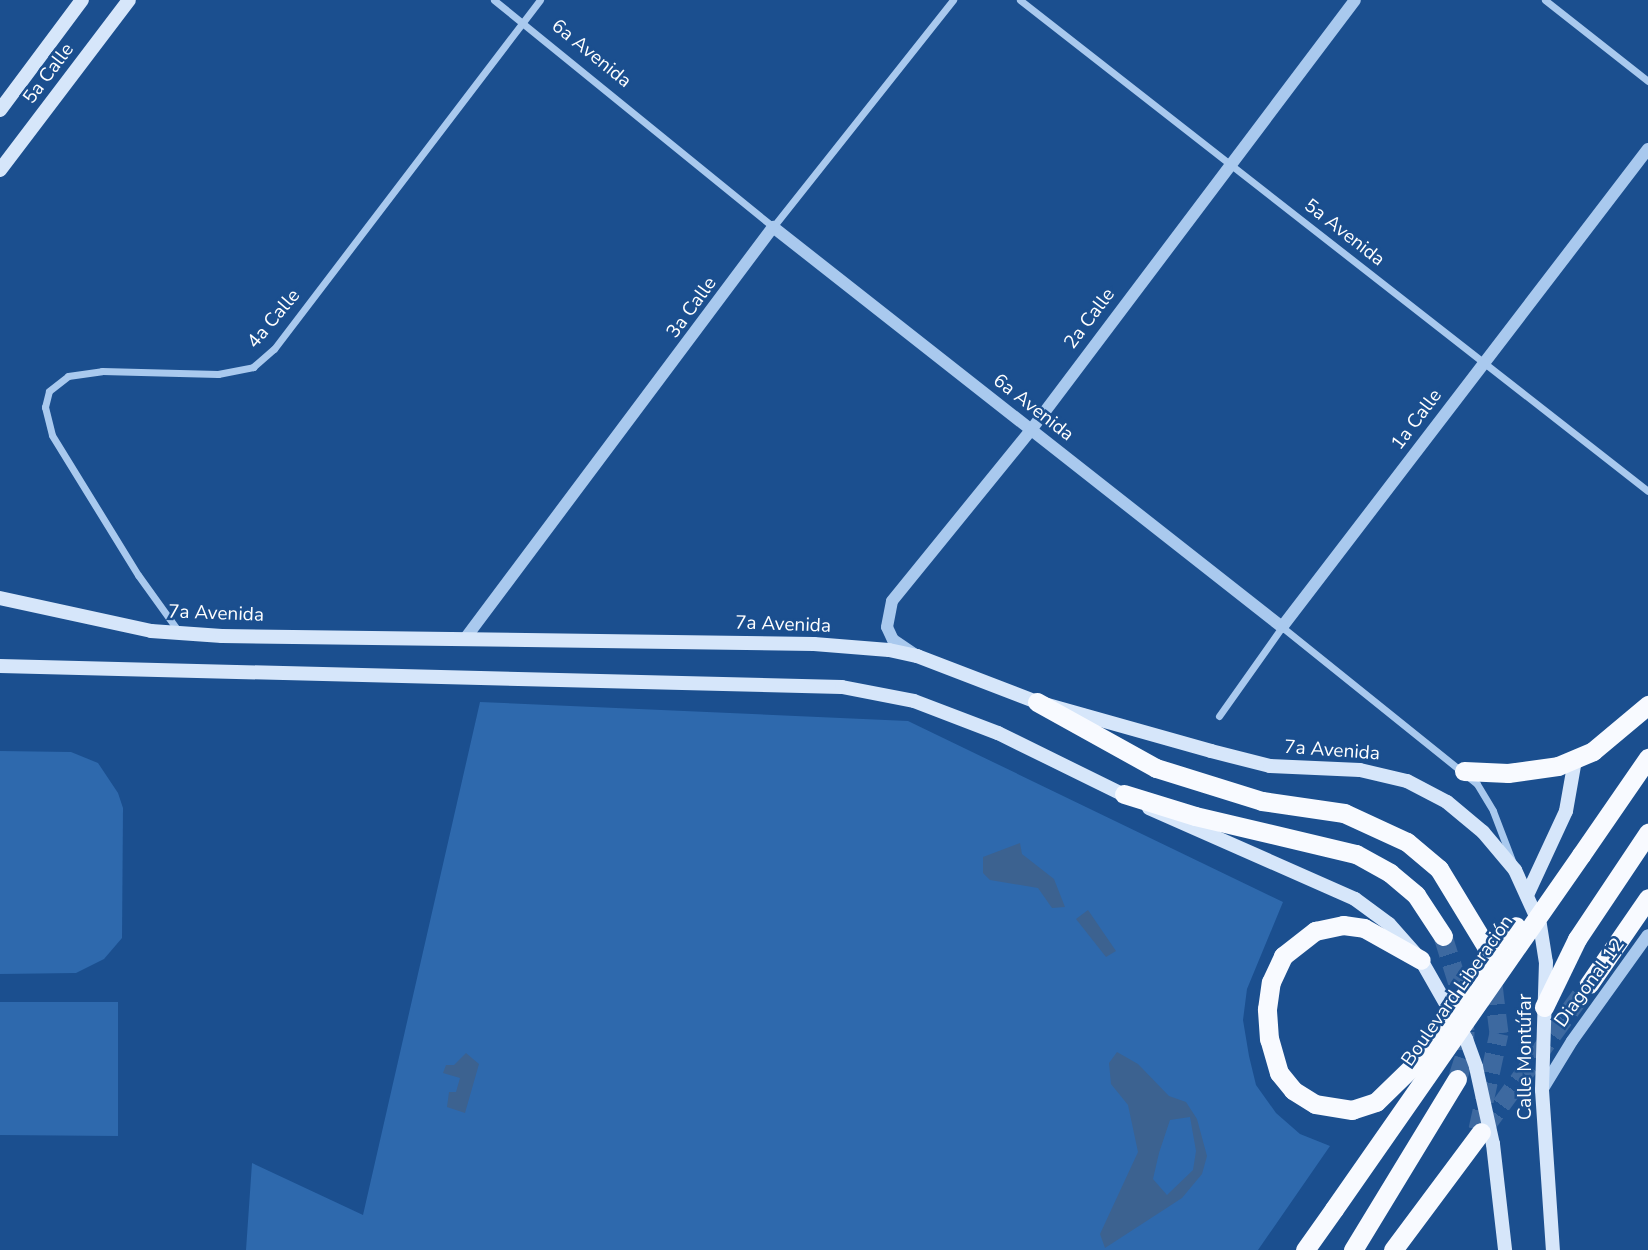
<!DOCTYPE html>
<meta charset="utf-8">
<style>
body{margin:0}
#map{position:relative;width:1648px;height:1250px;overflow:hidden;background:#1b4f8f;font-family:"Nunito Sans",sans-serif}
div>[style]{position:absolute}
.green>*{inset:0;background:#2e69ad}
.water>*{inset:0;background:#3c6290}
.trunk-tunnel>*{height:19px;margin-top:-9.5px;transform-origin:0;background:repeating-linear-gradient(90deg,#3d69a0 0 19px,transparent 0 29px)}
.minor>*{height:7px;margin:-3.5px;padding:0 3.5px;transform-origin:3.5px;border-radius:3.5px;background:#a9c9ee}
.tertiary>*{height:12px;margin:-6px;padding:0 6px;transform-origin:6px;border-radius:6px;background:#a9c9ee}
.secondary>*{height:14px;margin:-7px;padding:0 7px;transform-origin:7px;border-radius:7px;background:#d6e6fa}
.trunk>*{height:19px;margin:-9.5px;padding:0 9.5px;transform-origin:9.5px;border-radius:9.5px;background:#f8faff}
.trunk-bridge>*{height:19px;margin:-9.5px;padding:0 9.5px;transform-origin:9.5px;border-radius:9.5px;background:#f8faff}
span{translate:-50% -50%;white-space:nowrap;text-align:center;line-height:1.15;-webkit-text-stroke:5px #1b4f8f;paint-order:stroke}
.street-label{font-size:19px;color:#fff}
</style>
<div id="map">
<div class="green">
<div style="clip-path:polygon(480px 702px,908px 721px,1283px 902px,1247px 989px,1243px 1020px,1249px 1056px,1256px 1085px,1276px 1113px,1300px 1134px,1330px 1146px,1258px 1250px,246px 1250px,252px 1163px,363px 1215px)"></div>
<div style="clip-path:polygon(0 751px,71px 752px,98px 763px,118px 793px,123px 808px,122px 938px,104px 959px,76px 973px,0 974px)"></div>
<div style="clip-path:polygon(0 1002px,118px 1002px,118px 1136px,0 1135px)"></div>
</div>
<div class="water">
<div style="clip-path:polygon(1020px 843px,1022px 854px,1054px 879px,1065px 907px,1052px 908px,1038px 888px,990px 880px,983px 873px,983px 857px)"></div>
<div style="clip-path:polygon(1088px 910px,1116px 951px,1106px 957px,1076px 919px)"></div>
<div style="clip-path:polygon(evenodd,1117px 1052px,1138px 1064px,1169px 1096px,1186px 1102px,1197px 1119px,1207px 1156px,1202px 1174px,1182px 1198px,1105px 1248px,1100px 1234px,1138px 1152px,1128px 1105px,1111px 1084px,1109px 1063px,1117px 1052px,1190px 1117px,1196px 1151px,1193px 1170px,1167px 1195px,1153px 1179px,1159px 1153px,1170px 1120px,1190px 1117px)"></div>
<div style="clip-path:polygon(466px 1053px,479px 1064px,465px 1113px,447px 1107px,449px 1092px,456px 1092px,460px 1078px,443px 1073px,446px 1065px,454px 1065px)"></div>
</div>
<div class="trunk-tunnel">
<div style="left:1443px;top:936px;width:57px;rotate:72.5deg"></div>
<div style="left:1460px;top:990px;width:41px;rotate:83deg"></div>
<div style="left:1465px;top:1031px;width:27px;rotate:92deg"></div>
<div style="left:1464px;top:1058px;width:22px;rotate:108deg"></div>
<div style="left:1484px;top:1128px;width:178px;rotate:-53.9deg"></div>
<div style="left:1478px;top:1129px;width:98px;rotate:-77.7deg"></div>
<div style="left:1499px;top:1033px;width:64px;rotate:-97.1deg"></div>
</div>
<div class="minor">
<div style="left:494px;top:0;width:360px;rotate:39.1deg"></div>
<div style="left:773px;top:227px;width:290px;rotate:-51.6deg"></div>
<div style="left:1020px;top:0;width:797px;rotate:38.02deg"></div>
<div style="left:1545px;top:0;width:131px;rotate:38.2deg"></div>
<div style="left:179px;top:632px;width:70px;rotate:-125.7deg"></div>
<div style="left:138px;top:575px;width:164px;rotate:-121.6deg"></div>
<div style="left:52px;top:435px;width:29px;rotate:-104deg"></div>
<div style="left:45px;top:407px;width:16px;rotate:-76deg"></div>
<div style="left:49px;top:391px;width:24px;rotate:-38deg"></div>
<div style="left:68px;top:376px;width:34px;rotate:-8deg"></div>
<div style="left:102px;top:371px;width:116px;rotate:1.5deg"></div>
<div style="left:218px;top:374px;width:36px;rotate:-11deg"></div>
<div style="left:253px;top:367px;width:28px;rotate:-41deg"></div>
<div style="left:274px;top:349px;width:439px;rotate:-52.7deg"></div>
<div style="left:1219px;top:716px;width:109px;rotate:-54.7deg"></div>
<div style="left:1282px;top:627px;width:250px;rotate:38.8deg"></div>
<div style="left:1477px;top:784px;width:31px;rotate:59deg"></div>
<div style="left:1493px;top:811px;width:59px;rotate:69.1deg"></div>
</div>
<div class="tertiary">
<div style="left:464px;top:640px;width:516px;rotate:-53.2deg"></div>
<div style="left:773px;top:227px;width:647px;rotate:38.16deg"></div>
<div style="left:1282px;top:627px;width:602px;rotate:-52.56deg"></div>
<div style="left:914px;top:654px;width:25px;rotate:-146deg"></div>
<div style="left:893px;top:640px;width:14px;rotate:-115deg"></div>
<div style="left:887px;top:627px;width:26px;rotate:-79deg"></div>
<div style="left:892px;top:601px;width:220px;rotate:-50.9deg"></div>
<div style="left:1031px;top:430px;width:538px;rotate:-53deg"></div>
<div style="left:1542px;top:1090px;width:57px;rotate:-58.5deg"></div>
<div style="left:1572px;top:1041px;width:130px;rotate:-54.4deg"></div>
</div>
<div class="secondary">
<div style="left:0;top:110px;width:137px;rotate:-53.3deg"></div>
<div style="left:0;top:170px;width:213px;rotate:-52.8deg"></div>
<div style="left:0;top:598px;width:155px;rotate:12.3deg"></div>
<div style="left:151px;top:631px;width:71px;rotate:4deg"></div>
<div style="left:222px;top:636px;width:592px;rotate:0.77deg"></div>
<div style="left:814px;top:644px;width:75px;rotate:4.6deg"></div>
<div style="left:889px;top:650px;width:29px;rotate:12deg"></div>
<div style="left:917px;top:656px;width:129px;rotate:21deg"></div>
<div style="left:1037px;top:702px;width:181px;rotate:15.7deg"></div>
<div style="left:1211px;top:751px;width:61px;rotate:14.3deg"></div>
<div style="left:1270px;top:766px;width:90px;rotate:2.5deg"></div>
<div style="left:1360px;top:770px;width:48px;rotate:13.2deg"></div>
<div style="left:1407px;top:781px;width:45px;rotate:27.7deg"></div>
<div style="left:1447px;top:802px;width:47px;rotate:39.8deg"></div>
<div style="left:1483px;top:832px;width:50px;rotate:49.9deg"></div>
<div style="left:1515px;top:870px;width:60px;rotate:65.6deg"></div>
<div style="left:1540px;top:925px;width:37px;rotate:81deg"></div>
<div style="left:1546px;top:962px;width:128px;rotate:91.8deg"></div>
<div style="left:1542px;top:1090px;width:160px;rotate:86.1deg"></div>
<div style="left:0;top:666px;width:842px;rotate:1.43deg"></div>
<div style="left:842px;top:687px;width:73px;rotate:11deg"></div>
<div style="left:914px;top:701px;width:90px;rotate:20.9deg"></div>
<div style="left:998px;top:733px;width:149px;rotate:26.2deg"></div>
<div style="left:1149px;top:808px;width:225px;rotate:23.8deg"></div>
<div style="left:1355px;top:899px;width:42px;rotate:36.3deg"></div>
<div style="left:1389px;top:924px;width:48px;rotate:48.4deg"></div>
<div style="left:1421px;top:960px;width:91px;rotate:60.3deg"></div>
<div style="left:1466px;top:1039px;width:30px;rotate:70deg"></div>
<div style="left:1476px;top:1067px;width:79px;rotate:77.6deg"></div>
<div style="left:1493px;top:1144px;width:107px;rotate:83.5deg"></div>
<div style="left:1528px;top:893px;width:90px;rotate:-65.1deg"></div>
<div style="left:1566px;top:811px;width:52px;rotate:-80deg"></div>
</div>
<div class="trunk">
<div style="left:1037px;top:702px;width:136px;rotate:29deg"></div>
<div style="left:1156px;top:768px;width:111px;rotate:17.3deg"></div>
<div style="left:1262px;top:801px;width:83px;rotate:8.3deg"></div>
<div style="left:1344px;top:813px;width:69px;rotate:24.7deg"></div>
<div style="left:1407px;top:842px;width:42px;rotate:40.2deg"></div>
<div style="left:1439px;top:869px;width:92px;rotate:58.7deg"></div>
<div style="left:1464px;top:771px;width:44px;rotate:2.6deg"></div>
<div style="left:1508px;top:773px;width:50px;rotate:-8deg"></div>
<div style="left:1558px;top:766px;width:38px;rotate:-23deg"></div>
<div style="left:1593px;top:751px;width:72px;rotate:-39.9deg"></div>
<div style="left:1124px;top:794px;width:74px;rotate:17.2deg"></div>
<div style="left:1195px;top:816px;width:165px;rotate:13.3deg"></div>
<div style="left:1356px;top:854px;width:39px;rotate:29deg"></div>
<div style="left:1390px;top:873px;width:34px;rotate:40deg"></div>
<div style="left:1416px;top:895px;width:49px;rotate:56.6deg"></div>
<div style="left:1581px;top:855px;width:118px;rotate:-55.4deg"></div>
<div style="left:1589px;top:984px;width:104px;rotate:-55.5deg"></div>
<div style="left:1544px;top:1007px;width:76px;rotate:-64.1deg"></div>
<div style="left:1577px;top:939px;width:128px;rotate:-56.2deg"></div>
<div style="left:1412px;top:1067px;width:50px;rotate:135.8deg"></div>
<div style="left:1376px;top:1102px;width:25px;rotate:162deg"></div>
<div style="left:1352px;top:1110px;width:37px;rotate:-171deg"></div>
<div style="left:1315px;top:1104px;width:26px;rotate:-148deg"></div>
<div style="left:1293px;top:1090px;width:22px;rotate:-129deg"></div>
<div style="left:1279px;top:1073px;width:35px;rotate:-106deg"></div>
<div style="left:1269px;top:1039px;width:30px;rotate:-94deg"></div>
<div style="left:1267px;top:1009px;width:27px;rotate:-82deg"></div>
<div style="left:1271px;top:982px;width:29px;rotate:-65deg"></div>
<div style="left:1283px;top:956px;width:41px;rotate:-38deg"></div>
<div style="left:1315px;top:931px;width:29px;rotate:-12deg"></div>
<div style="left:1343px;top:925px;width:21px;rotate:8deg"></div>
<div style="left:1364px;top:928px;width:65px;rotate:29.3deg"></div>
<div style="left:1305px;top:1250px;width:50px;rotate:-54.7deg"></div>
<div style="left:1353px;top:1250px;width:200px;rotate:-58.7deg"></div>
<div style="left:1393px;top:1250px;width:147px;rotate:-53.3deg"></div>
</div>
<div class="trunk-bridge">
<div style="left:1412px;top:1067px;width:175px;rotate:-53.6deg"></div>
<div style="left:1334px;top:1209px;width:432px;rotate:-55.1deg"></div>
</div>
<div class="street-label">
<span style="left:591px;top:54px;rotate:39deg">6a Avenida</span>
<span style="left:49px;top:74px;rotate:-53deg">5a Calle</span>
<span style="left:1344px;top:233px;rotate:38deg">5a Avenida</span>
<span style="left:692px;top:308px;rotate:-54deg">3a Calle</span>
<span style="left:274px;top:319px;rotate:-50deg">4a Calle</span>
<span style="left:1090px;top:319px;rotate:-53deg">2a Calle</span>
<span style="left:1033px;top:408px;rotate:38deg">6a Avenida</span>
<span style="left:1417px;top:420px;rotate:-53deg">1a Calle</span>
<span style="left:216px;top:614px;rotate:2deg">7a Avenida</span>
<span style="left:783px;top:625px;rotate:2deg">7a Avenida</span>
<span style="left:1332px;top:751px;rotate:4deg">7a Avenida</span>
<span style="left:1590px;top:983px;rotate:-54deg">Diagonal 12</span>
<span style="left:1458px;top:991px;rotate:-55deg">Boulevard Liberación</span>
<span style="left:1526px;top:1057px;rotate:-90deg">Calle Montúfar</span>
</div>
</div>
